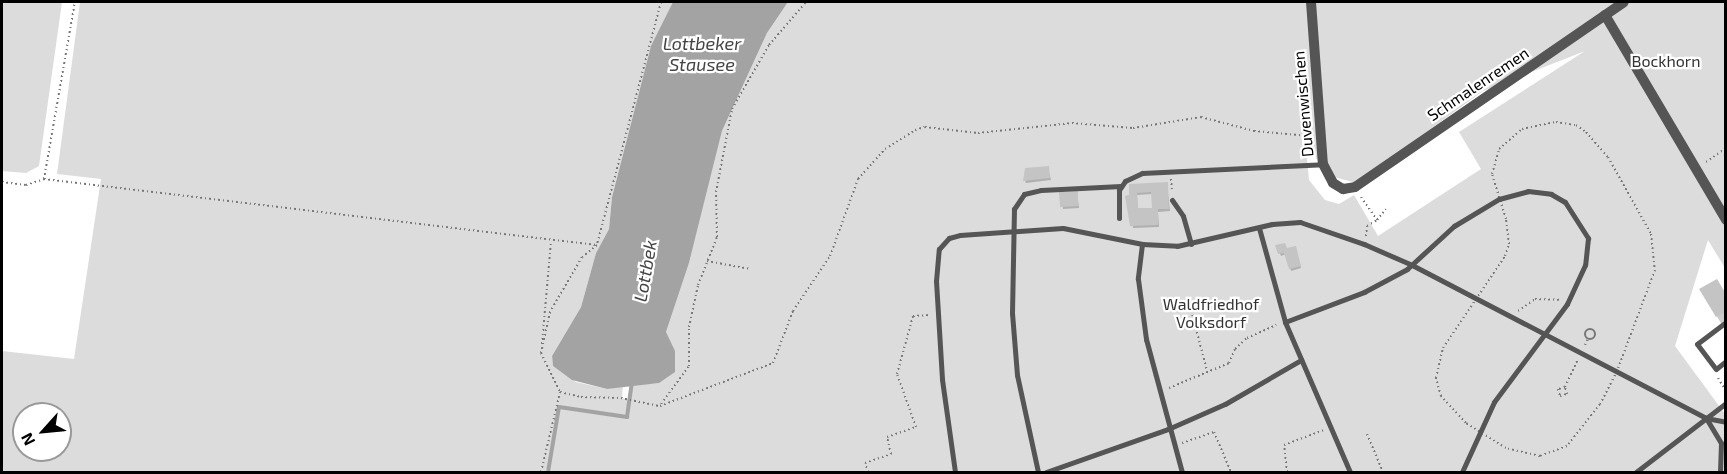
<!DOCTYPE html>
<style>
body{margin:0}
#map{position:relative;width:1727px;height:474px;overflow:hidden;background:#fff;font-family:"Exo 2",sans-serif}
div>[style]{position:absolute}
.green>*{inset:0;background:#dcdcdc}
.water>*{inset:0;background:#a3a3a3}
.shadow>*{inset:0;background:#0003}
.stream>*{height:4px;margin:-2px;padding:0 2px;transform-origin:2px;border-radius:2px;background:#a3a3a3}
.building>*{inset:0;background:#c4c4c4}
.path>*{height:2px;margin-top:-1px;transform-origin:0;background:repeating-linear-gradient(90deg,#777 0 1.5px,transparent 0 4.5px)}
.path>.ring{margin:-1px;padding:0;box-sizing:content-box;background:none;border:2px solid #777;border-radius:50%}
.lane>*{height:5px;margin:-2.5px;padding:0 2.5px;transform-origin:2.5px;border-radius:2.5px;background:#555}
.street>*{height:10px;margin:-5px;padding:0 5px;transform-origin:5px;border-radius:5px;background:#555}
span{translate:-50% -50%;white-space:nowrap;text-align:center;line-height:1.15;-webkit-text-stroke:4.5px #fff;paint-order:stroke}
.park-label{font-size:16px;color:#333}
.street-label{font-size:16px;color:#000}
.water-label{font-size:18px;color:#444;font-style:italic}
.frame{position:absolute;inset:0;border:3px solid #000;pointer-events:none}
.north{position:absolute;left:12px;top:402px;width:60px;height:60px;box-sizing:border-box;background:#fff;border:2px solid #999;border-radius:50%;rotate:243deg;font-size:16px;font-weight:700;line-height:24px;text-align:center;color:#000}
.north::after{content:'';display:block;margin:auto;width:21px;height:27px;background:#000;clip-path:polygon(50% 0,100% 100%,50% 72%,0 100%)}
</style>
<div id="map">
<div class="green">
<div style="clip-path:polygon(2px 2px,62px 2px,39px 166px,26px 173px,2px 171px)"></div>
<div style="clip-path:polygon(evenodd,80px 2px,673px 2px,649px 54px,612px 197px,609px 229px,596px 253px,581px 307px,552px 356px,553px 366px,576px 382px,607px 389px,623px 384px,622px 398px,629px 400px,629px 406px,633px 385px,659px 383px,666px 332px,689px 263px,722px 131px,767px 33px,788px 2px,1725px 2px,1725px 268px,1708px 240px,1675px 346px,1725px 414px,1725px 472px,548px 472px,551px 451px,546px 472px,2px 472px,2px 351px,74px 359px,101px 179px,57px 174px,80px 2px,1585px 51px,1459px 132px,1481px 169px,1378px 236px,1354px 195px,1339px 204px,1325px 200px,1309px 180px,1306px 148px,1334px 177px,1356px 183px,1483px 91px,1585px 51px,80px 2px,24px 414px,60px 414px,60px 450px,24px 450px,24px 414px)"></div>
</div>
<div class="water">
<div style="clip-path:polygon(673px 2px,788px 2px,767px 33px,722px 131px,689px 263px,666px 332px,675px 351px,675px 372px,659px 383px,607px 389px,572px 380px,553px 366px,552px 356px,581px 307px,596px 253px,609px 229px,612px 197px,651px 46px)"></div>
</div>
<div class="shadow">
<div style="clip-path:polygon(1048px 168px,1051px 180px,1026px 183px,1025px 181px)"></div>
<div style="clip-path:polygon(evenodd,1167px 184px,1170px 211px,1158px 212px,1159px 227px,1133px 228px,1130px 186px,1167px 184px,1152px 194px,1153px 209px,1138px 210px,1137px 195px,1152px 194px)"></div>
<div style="clip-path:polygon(1077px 192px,1079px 208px,1063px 209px,1061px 193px)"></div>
<div style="clip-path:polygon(1277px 246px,1296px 250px,1301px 268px,1291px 271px,1286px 254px,1281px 256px)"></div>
<div style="clip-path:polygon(1701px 289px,1726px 297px,1726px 323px,1722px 325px)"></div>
</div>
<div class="stream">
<div style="left:548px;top:472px;width:66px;rotate:-80.4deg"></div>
<div style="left:559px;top:407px;width:69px;rotate:8.4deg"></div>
<div style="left:627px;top:417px;width:37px;rotate:-82deg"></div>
</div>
<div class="building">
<div style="clip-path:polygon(1049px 166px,1050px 178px,1023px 181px,1025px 168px)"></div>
<div style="clip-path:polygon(evenodd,1168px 182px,1169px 209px,1158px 209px,1158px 225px,1130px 226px,1125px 196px,1129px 195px,1129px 184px,1168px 182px,1151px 192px,1152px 208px,1138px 208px,1137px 193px,1151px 192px)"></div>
<div style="clip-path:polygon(1078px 191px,1078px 206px,1060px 207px,1059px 192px)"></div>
<div style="clip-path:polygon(1285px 243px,1287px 248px,1296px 246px,1301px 266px,1289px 269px,1284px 253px,1278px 254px,1275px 245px)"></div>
<div style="clip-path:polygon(1717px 279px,1726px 294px,1726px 312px,1716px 317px,1699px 289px)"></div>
</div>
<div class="path">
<div style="left:661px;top:2px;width:251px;rotate:104.8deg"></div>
<div style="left:597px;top:245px;width:19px;rotate:141deg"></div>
<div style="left:582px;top:257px;width:64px;rotate:120.2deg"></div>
<div style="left:550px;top:312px;width:42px;rotate:102.4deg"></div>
<div style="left:541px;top:353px;width:43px;rotate:64deg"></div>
<div style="left:560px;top:392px;width:22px;rotate:13deg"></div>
<div style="left:581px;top:397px;width:40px;rotate:1.4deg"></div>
<div style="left:621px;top:398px;width:40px;rotate:12deg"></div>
<div style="left:660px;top:406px;width:121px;rotate:-20.8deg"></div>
<div style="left:773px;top:363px;width:56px;rotate:-69deg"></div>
<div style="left:793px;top:311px;width:66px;rotate:-56.1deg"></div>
<div style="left:830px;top:256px;width:82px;rotate:-70deg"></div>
<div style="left:858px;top:179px;width:40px;rotate:-48deg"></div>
<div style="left:885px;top:149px;width:36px;rotate:-32deg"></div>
<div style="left:915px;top:130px;width:10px;rotate:-17deg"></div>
<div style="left:925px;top:127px;width:53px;rotate:6.5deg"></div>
<div style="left:978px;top:133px;width:95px;rotate:-6.1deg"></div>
<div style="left:1072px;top:123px;width:61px;rotate:4.7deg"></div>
<div style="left:1133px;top:128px;width:69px;rotate:-9.2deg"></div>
<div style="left:1201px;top:117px;width:55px;rotate:14.8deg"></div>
<div style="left:1254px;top:131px;width:56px;rotate:5.1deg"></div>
<div style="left:1556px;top:122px;width:20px;rotate:9deg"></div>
<div style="left:1576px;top:125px;width:12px;rotate:35deg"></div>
<div style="left:1586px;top:132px;width:33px;rotate:49deg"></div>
<div style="left:1608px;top:157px;width:88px;rotate:60.8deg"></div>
<div style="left:1651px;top:234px;width:36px;rotate:84deg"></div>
<div style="left:1655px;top:270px;width:108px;rotate:110.6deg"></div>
<div style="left:1617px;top:371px;width:37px;rotate:117deg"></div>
<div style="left:1600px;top:404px;width:53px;rotate:128.2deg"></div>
<div style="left:1567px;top:446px;width:29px;rotate:160deg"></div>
<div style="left:1540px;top:456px;width:35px;rotate:-167deg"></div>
<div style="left:1506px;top:448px;width:47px;rotate:-148deg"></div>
<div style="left:1466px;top:423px;width:37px;rotate:-133deg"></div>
<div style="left:1441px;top:396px;width:19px;rotate:-106deg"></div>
<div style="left:1436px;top:378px;width:31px;rotate:-77deg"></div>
<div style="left:1443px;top:348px;width:111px;rotate:-56deg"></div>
<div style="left:1505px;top:256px;width:13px;rotate:-72deg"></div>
<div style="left:1509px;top:244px;width:25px;rotate:-97deg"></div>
<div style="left:1506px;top:219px;width:47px;rotate:-107.3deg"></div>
<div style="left:1492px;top:174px;width:26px;rotate:-74deg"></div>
<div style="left:1499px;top:149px;width:30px;rotate:-41deg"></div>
<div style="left:1522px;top:129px;width:35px;rotate:-12deg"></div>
<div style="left:1706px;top:162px;width:24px;rotate:-35deg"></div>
<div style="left:44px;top:179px;width:180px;rotate:-80.1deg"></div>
<div style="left:1171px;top:179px;width:12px;rotate:85deg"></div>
<div style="left:2px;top:182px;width:24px;rotate:7deg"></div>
<div style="left:26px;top:185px;width:19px;rotate:-18deg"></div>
<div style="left:44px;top:179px;width:557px;rotate:6.81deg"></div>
<div style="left:1361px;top:197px;width:28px;rotate:55deg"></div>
<div style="left:1377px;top:220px;width:14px;rotate:-51deg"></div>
<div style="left:1366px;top:236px;width:10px;rotate:-84deg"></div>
<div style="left:1367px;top:226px;width:12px;rotate:-31deg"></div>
<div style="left:707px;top:261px;width:44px;rotate:10.5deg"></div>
<div style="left:1190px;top:306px;width:67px;rotate:75.3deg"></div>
<div style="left:1518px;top:311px;width:21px;rotate:-35deg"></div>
<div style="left:1535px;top:299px;width:24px;rotate:2deg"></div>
<div class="ring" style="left:1585px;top:329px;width:8px;height:8px"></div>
<div style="left:542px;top:344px;width:102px;rotate:-85deg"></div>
<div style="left:1585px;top:345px;width:7px;rotate:-63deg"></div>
<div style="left:1718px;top:378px;width:15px;rotate:58deg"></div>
<div style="left:1565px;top:387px;width:7px;rotate:164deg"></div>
<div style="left:1558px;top:389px;width:7px;rotate:74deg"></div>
<div style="left:1560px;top:396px;width:7px;rotate:-16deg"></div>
<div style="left:1567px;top:394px;width:7px;rotate:-106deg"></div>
<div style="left:1565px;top:387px;width:29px;rotate:-65deg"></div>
<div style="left:1169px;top:388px;width:65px;rotate:-22.6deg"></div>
<div style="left:1229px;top:363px;width:15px;rotate:-67deg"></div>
<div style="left:1235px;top:349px;width:16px;rotate:-43deg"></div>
<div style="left:1247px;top:338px;width:32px;rotate:-24deg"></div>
<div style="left:661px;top:404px;width:47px;rotate:-53.6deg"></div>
<div style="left:689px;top:366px;width:39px;rotate:-90deg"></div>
<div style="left:689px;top:327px;width:43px;rotate:-77.9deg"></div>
<div style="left:698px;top:285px;width:52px;rotate:-68.4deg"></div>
<div style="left:717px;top:237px;width:45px;rotate:-91.3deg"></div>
<div style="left:716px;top:192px;width:85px;rotate:-79.1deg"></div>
<div style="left:732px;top:109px;width:74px;rotate:-60deg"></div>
<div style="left:769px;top:45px;width:57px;rotate:-49.3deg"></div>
<div style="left:1367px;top:434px;width:41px;rotate:67.2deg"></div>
<div style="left:1182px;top:443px;width:34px;rotate:-19deg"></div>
<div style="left:1214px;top:432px;width:43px;rotate:67deg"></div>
<div style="left:541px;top:472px;width:82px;rotate:-76.6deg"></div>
<div style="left:868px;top:472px;width:9px;rotate:-108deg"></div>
<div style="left:865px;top:463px;width:28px;rotate:-19deg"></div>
<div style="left:891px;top:454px;width:17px;rotate:-103deg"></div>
<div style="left:887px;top:437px;width:31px;rotate:-19deg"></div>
<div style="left:916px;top:427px;width:56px;rotate:-109.7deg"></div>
<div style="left:897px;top:374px;width:60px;rotate:-74.6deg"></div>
<div style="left:913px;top:316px;width:17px;rotate:-3deg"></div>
<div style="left:1287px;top:472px;width:27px;rotate:-96deg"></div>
<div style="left:1284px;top:445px;width:43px;rotate:-20.6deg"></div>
</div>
<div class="lane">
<div style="left:1172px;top:200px;width:19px;rotate:55deg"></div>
<div style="left:1183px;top:216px;width:29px;rotate:74deg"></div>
<div style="left:1119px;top:218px;width:28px;rotate:-90deg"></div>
<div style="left:1119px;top:190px;width:11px;rotate:-56deg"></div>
<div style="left:1125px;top:181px;width:19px;rotate:-25deg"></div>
<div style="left:1142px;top:173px;width:181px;rotate:-2.8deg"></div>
<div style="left:1259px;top:228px;width:98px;rotate:74.5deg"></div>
<div style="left:1285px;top:322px;width:163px;rotate:66.6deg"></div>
<div style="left:1142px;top:244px;width:35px;rotate:3deg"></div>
<div style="left:1177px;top:246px;width:98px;rotate:-13deg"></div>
<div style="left:1272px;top:224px;width:28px;rotate:-4deg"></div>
<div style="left:1300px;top:222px;width:68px;rotate:19deg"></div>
<div style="left:1364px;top:244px;width:52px;rotate:23.6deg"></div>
<div style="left:1412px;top:265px;width:331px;rotate:27.5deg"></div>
<div style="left:1706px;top:418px;width:29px;rotate:59deg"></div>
<div style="left:1721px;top:443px;width:29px;rotate:92deg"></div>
<div style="left:1285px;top:322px;width:85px;rotate:-20.8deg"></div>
<div style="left:1364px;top:292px;width:49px;rotate:-28.1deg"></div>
<div style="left:1407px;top:269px;width:64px;rotate:-42.5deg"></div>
<div style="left:1454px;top:226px;width:52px;rotate:-31deg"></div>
<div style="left:1499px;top:199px;width:30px;rotate:-15deg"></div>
<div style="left:1528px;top:191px;width:23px;rotate:7deg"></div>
<div style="left:1551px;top:194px;width:16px;rotate:30deg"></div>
<div style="left:1565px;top:202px;width:43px;rotate:57.4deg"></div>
<div style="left:1588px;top:238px;width:27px;rotate:96deg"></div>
<div style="left:1585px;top:265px;width:43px;rotate:114.8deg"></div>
<div style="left:1567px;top:304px;width:122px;rotate:126.7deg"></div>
<div style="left:1494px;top:402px;width:77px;rotate:114.6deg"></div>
<div style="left:1726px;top:322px;width:36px;rotate:143deg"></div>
<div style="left:1697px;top:344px;width:31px;rotate:53deg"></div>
<div style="left:1716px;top:369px;width:13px;rotate:-39deg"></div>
<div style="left:1706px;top:418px;width:20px;rotate:11deg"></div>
<div style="left:955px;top:472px;width:94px;rotate:-98deg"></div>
<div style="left:942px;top:379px;width:98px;rotate:-93.5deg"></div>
<div style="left:936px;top:281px;width:32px;rotate:-85deg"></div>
<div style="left:939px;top:249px;width:15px;rotate:-48deg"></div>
<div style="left:949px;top:238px;width:11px;rotate:-15deg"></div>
<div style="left:960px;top:235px;width:103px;rotate:-3.9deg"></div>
<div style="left:1063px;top:228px;width:81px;rotate:11.4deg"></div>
<div style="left:1142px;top:244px;width:35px;rotate:97deg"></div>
<div style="left:1138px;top:279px;width:61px;rotate:82.4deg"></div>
<div style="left:1146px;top:339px;width:138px;rotate:74.9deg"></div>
<div style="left:1038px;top:472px;width:99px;rotate:-102.2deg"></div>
<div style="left:1017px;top:375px;width:62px;rotate:-94.6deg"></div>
<div style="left:1012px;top:313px;width:104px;rotate:-88.9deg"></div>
<div style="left:1014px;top:209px;width:18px;rotate:-56deg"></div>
<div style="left:1024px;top:194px;width:17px;rotate:-13deg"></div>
<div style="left:1041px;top:190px;width:80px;rotate:-2.9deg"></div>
<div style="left:1046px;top:472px;width:129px;rotate:-19.4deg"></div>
<div style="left:1168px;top:429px;width:62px;rotate:-23.7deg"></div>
<div style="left:1225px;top:404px;width:88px;rotate:-30.1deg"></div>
<div style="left:1636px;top:472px;width:113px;rotate:-37.5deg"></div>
</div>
<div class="street">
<div style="left:1311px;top:2px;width:162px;rotate:85.8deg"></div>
<div style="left:1323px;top:164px;width:21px;rotate:62deg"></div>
<div style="left:1333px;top:183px;width:12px;rotate:31deg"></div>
<div style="left:1343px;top:189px;width:12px;rotate:-9deg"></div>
<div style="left:1355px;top:187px;width:326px;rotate:-34.5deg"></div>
<div style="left:1605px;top:15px;width:238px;rotate:59.4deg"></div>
</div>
<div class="park-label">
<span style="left:1666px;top:61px">Bockhorn</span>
<span style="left:1211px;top:313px">Waldfriedhof<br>Volksdorf</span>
</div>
<div class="street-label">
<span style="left:1478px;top:84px;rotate:-34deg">Schmalenremen</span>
<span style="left:1303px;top:104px;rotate:-95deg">Duvenwischen</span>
</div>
<div class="water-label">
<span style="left:702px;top:54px">Lottbeker<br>Stausee</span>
<span style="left:645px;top:271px;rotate:-80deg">Lottbek</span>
</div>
<div class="frame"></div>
<div class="north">N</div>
</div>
